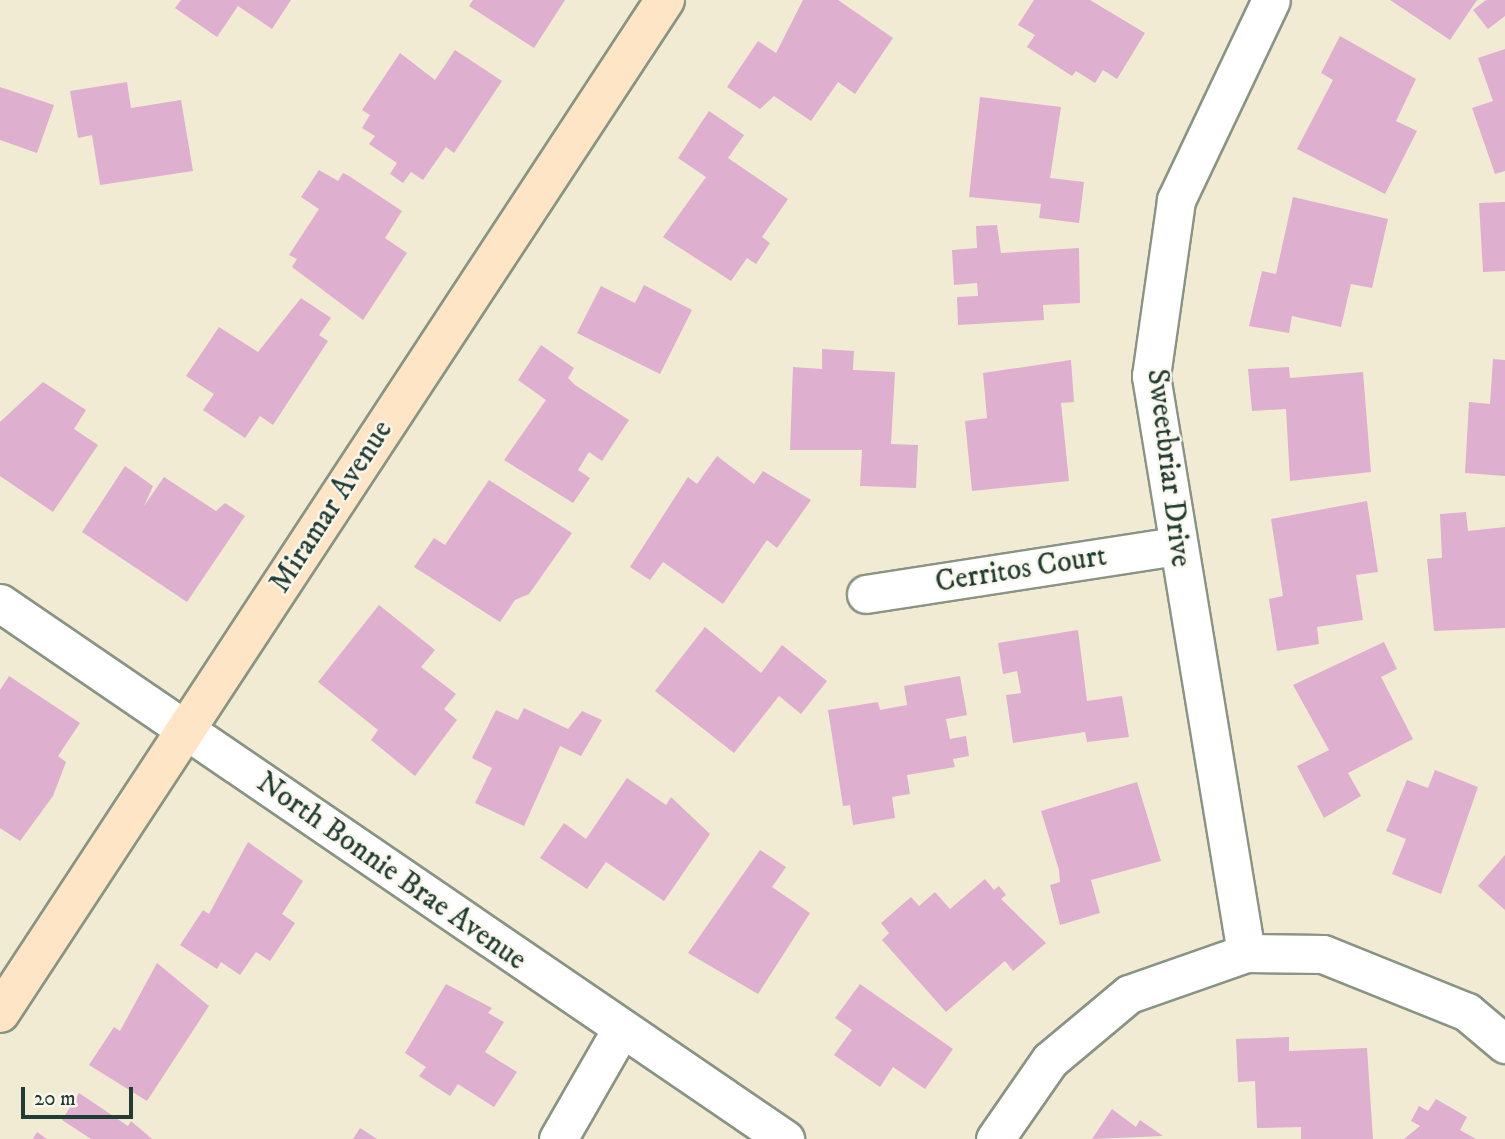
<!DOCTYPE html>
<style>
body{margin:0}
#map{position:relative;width:1505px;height:1139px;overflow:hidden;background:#f2ebd4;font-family:"IM FELL DW Pica",serif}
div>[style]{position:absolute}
.building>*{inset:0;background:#deafcf}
.roads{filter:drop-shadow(2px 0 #889484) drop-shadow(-2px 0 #889484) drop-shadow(0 2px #889484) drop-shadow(0 -2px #889484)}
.street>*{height:37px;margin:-18.5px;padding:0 18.5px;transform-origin:18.5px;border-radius:18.5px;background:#fff}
.secondary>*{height:38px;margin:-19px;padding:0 19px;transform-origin:19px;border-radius:19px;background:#fde5c5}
span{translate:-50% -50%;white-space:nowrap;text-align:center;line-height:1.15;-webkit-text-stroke:5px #fbf7ec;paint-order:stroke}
.street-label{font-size:30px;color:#1f3d34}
.scale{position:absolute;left:21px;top:1087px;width:112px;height:32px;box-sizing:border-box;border:4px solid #1f3d34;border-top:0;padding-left:9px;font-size:21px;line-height:24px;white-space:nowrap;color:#1f3d34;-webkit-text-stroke:5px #fbf7ec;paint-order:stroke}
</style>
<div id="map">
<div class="building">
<div style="clip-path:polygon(181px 0,291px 0,272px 29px,238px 6px,217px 37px,175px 8px)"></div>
<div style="clip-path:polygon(473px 0,565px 0,534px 48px,469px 6px)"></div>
<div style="clip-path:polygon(803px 0,838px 0,893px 38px,855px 94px,838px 82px,811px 121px,774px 96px,760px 109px,727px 87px,758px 41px,776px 53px)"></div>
<div style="clip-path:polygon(1034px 0,1090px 0,1145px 33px,1117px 79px,1103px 70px,1095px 83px,1076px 71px,1072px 76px,1027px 47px,1035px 35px,1018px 25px)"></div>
<div style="clip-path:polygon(1390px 0,1477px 0,1450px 40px)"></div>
<div style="clip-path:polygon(1486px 0,1505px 0,1505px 16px,1488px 29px,1473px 10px)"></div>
<div style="clip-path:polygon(1340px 36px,1416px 79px,1396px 121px,1417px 131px,1385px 194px,1297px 149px,1333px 80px,1321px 73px)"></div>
<div style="clip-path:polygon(1505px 49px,1505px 171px,1495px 174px,1472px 108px,1493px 101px,1478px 58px)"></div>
<div style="clip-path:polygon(455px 50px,502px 81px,454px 153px,446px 147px,423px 180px,411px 172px,403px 183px,390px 174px,397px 163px,369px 144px,375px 136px,362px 128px,370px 115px,362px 110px,400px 53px,435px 80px)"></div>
<div style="clip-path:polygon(127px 82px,131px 108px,181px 100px,193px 171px,100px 185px,92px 135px,78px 138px,70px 91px)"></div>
<div style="clip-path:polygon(0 87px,54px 105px,37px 153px,0 140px)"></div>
<div style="clip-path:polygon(980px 97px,1061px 107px,1050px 178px,1084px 182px,1079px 223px,1039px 218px,1041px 204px,969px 197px)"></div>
<div style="clip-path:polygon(709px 111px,744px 135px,728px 158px,788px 199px,762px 237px,770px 243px,756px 264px,747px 258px,731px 281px,663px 237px,706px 177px,678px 158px)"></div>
<div style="clip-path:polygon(319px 170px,338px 181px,343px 173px,349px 176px,402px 211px,385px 238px,407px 253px,363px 320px,292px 267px,297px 259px,289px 255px,319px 209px,301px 197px)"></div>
<div style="clip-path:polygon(1293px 197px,1388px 219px,1372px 288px,1351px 284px,1341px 327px,1292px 316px,1289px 333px,1249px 326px,1262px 271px,1276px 274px)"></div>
<div style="clip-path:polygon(1505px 202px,1505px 271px,1483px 272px,1479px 203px)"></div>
<div style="clip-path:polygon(997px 225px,1001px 253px,1079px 248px,1080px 303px,1043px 305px,1044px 320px,958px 325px,957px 297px,978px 296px,977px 283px,954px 285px,952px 250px,977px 248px,976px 226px)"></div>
<div style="clip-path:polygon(644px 285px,692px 310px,660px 374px,577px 333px,601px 286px,635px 303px)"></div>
<div style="clip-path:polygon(301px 298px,331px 318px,319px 335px,328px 341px,273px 425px,260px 416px,245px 438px,203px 410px,214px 394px,186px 376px,219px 327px,258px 352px)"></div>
<div style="clip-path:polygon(541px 345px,574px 368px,568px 378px,575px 385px,629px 420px,602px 461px,589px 452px,578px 470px,590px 478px,573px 503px,504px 460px,546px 400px,518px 380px)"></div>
<div style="clip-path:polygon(822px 349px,854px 351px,853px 370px,895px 372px,891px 444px,918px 445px,916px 488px,860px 486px,862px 450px,790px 450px,793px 367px,822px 369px)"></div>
<div style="clip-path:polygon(1493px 359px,1505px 360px,1505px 476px,1465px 473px,1469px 402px,1490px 404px)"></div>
<div style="clip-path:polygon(1071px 360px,1074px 402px,1061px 403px,1069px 481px,972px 491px,965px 421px,987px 418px,983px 373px)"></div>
<div style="clip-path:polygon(1289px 367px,1290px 378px,1363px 372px,1371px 472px,1290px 481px,1286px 409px,1252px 411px,1248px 369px)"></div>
<div style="clip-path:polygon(43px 382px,86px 410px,74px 429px,98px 445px,53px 512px,0 476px,0 422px)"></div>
<div style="clip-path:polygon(717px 456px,754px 484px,763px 471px,811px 500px,777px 548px,767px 540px,723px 604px,663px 562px,650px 580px,630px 567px,688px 477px,697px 484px)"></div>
<div style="clip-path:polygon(125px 466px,153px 486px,144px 506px,164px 477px,216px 511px,225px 503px,245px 516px,187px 602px,82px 532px)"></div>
<div style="clip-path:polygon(489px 480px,572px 533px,529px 594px,515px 600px,500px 622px,414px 567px,434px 538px,445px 545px)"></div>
<div style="clip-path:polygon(1367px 501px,1378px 572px,1356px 575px,1363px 620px,1317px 627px,1319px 644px,1277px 651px,1269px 599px,1283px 596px,1271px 519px)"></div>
<div style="clip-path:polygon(1466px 512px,1468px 531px,1505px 527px,1505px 628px,1434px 631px,1427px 559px,1442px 558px,1440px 514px)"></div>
<div style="clip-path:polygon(379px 605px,435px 650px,421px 667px,456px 694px,444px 709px,457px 720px,415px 776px,371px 740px,378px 730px,318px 682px)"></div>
<div style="clip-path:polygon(705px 627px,761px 673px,782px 645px,827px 681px,801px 714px,779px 696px,734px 753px,655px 691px)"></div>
<div style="clip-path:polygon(1078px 630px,1087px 701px,1122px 696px,1129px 737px,1087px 742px,1085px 732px,1013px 743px,1006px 695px,1021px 693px,1017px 671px,1003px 674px,998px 643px)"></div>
<div style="clip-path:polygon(1384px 642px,1397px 669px,1381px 677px,1413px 739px,1348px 773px,1361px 796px,1324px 818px,1297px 766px,1329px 750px,1293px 685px)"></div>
<div style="clip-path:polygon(9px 676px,80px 723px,58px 756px,66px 762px,53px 796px,20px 841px,0 828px,0 690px)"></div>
<div style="clip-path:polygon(960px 676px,967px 715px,946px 719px,950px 739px,966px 736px,969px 756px,953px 759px,955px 767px,907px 775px,910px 794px,892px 797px,895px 818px,853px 825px,850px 805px,843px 806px,828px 710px,878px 702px,880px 710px,907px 705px,904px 686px)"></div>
<div style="clip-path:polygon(524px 708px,568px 729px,582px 711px,602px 720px,581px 756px,560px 746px,524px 826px,475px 803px,492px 768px,472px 758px,496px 710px,518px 720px)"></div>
<div style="clip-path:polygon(1435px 770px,1478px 787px,1441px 894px,1392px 874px,1406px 839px,1386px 831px,1407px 780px,1428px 788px)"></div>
<div style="clip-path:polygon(627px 778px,666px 805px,671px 797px,710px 834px,664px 901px,606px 862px,587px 889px,540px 858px,564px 823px,586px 839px)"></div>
<div style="clip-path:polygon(1137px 782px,1161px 861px,1091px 880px,1100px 913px,1060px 925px,1050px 885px,1060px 882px,1059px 870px,1041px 811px)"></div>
<div style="clip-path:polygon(248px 842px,303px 881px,282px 914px,295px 923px,270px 961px,256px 952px,240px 975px,221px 962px,217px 969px,180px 945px,203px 910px,209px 914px)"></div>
<div style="clip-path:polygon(760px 850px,786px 867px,772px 887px,810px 913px,758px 994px,688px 953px)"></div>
<div style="clip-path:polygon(1505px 855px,1505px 910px,1478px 886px)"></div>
<div style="clip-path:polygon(985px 879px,994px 890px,999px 886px,1006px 895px,1001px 899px,1046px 943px,1013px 971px,1005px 961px,946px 1012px,882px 940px,889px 933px,881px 923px,911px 897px,919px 906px,935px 892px,950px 909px)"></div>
<div style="clip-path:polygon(157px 963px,209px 1006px,147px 1101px,89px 1065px,114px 1027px,120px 1031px)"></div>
<div style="clip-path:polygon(446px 984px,492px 1008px,488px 1013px,504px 1022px,485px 1052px,517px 1072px,494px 1107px,458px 1084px,450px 1096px,419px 1076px,426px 1067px,405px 1053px)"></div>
<div style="clip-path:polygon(860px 984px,953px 1049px,925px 1089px,893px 1067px,880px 1087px,834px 1055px,852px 1030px,835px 1018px)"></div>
<div style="clip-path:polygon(1289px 1037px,1289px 1051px,1367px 1048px,1373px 1139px,1301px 1139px,1301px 1127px,1257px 1128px,1255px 1081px,1238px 1082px,1236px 1039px)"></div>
<div style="clip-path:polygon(79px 1093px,128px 1126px,131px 1121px,152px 1139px,91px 1139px,62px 1120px)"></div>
<div style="clip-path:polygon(1436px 1099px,1467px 1117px,1460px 1130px,1476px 1139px,1404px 1139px,1420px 1126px,1411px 1121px,1419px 1106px,1428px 1111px)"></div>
<div style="clip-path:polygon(1112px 1109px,1136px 1127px,1140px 1120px,1163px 1136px,1092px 1139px)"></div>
<div style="clip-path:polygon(360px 1128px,377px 1139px,353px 1139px)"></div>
<div style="clip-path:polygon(37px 1132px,47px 1139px,33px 1139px)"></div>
</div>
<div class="roads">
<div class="street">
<div style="left:866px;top:594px;width:314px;rotate:-8.8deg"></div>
<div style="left:0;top:603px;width:951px;rotate:34.33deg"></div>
<div style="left:1246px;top:953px;width:585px;rotate:-99.35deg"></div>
<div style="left:1151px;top:376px;width:178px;rotate:-81.9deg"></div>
<div style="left:1176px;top:200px;width:221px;rotate:-64.6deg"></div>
<div style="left:558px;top:1139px;width:125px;rotate:-60.1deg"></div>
<div style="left:995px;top:1139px;width:96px;rotate:-55.2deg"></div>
<div style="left:1050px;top:1060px;width:103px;rotate:-39.9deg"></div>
<div style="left:1129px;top:994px;width:124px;rotate:-19.3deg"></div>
<div style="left:1246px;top:953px;width:77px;rotate:0.7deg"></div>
<div style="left:1323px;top:954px;width:155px;rotate:21.9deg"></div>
<div style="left:1467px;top:1012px;width:50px;rotate:40.1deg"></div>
</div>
<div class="secondary">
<div style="left:0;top:1013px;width:1212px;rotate:-56.72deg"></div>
</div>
</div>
<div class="street-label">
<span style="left:1168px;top:468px;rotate:83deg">Sweetbriar Drive</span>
<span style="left:332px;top:507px;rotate:-57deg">Miramar Avenue</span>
<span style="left:1021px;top:570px;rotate:-9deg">Cerritos Court</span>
<span style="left:391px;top:872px;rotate:35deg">North Bonnie Brae Avenue</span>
</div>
<div class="scale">20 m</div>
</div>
